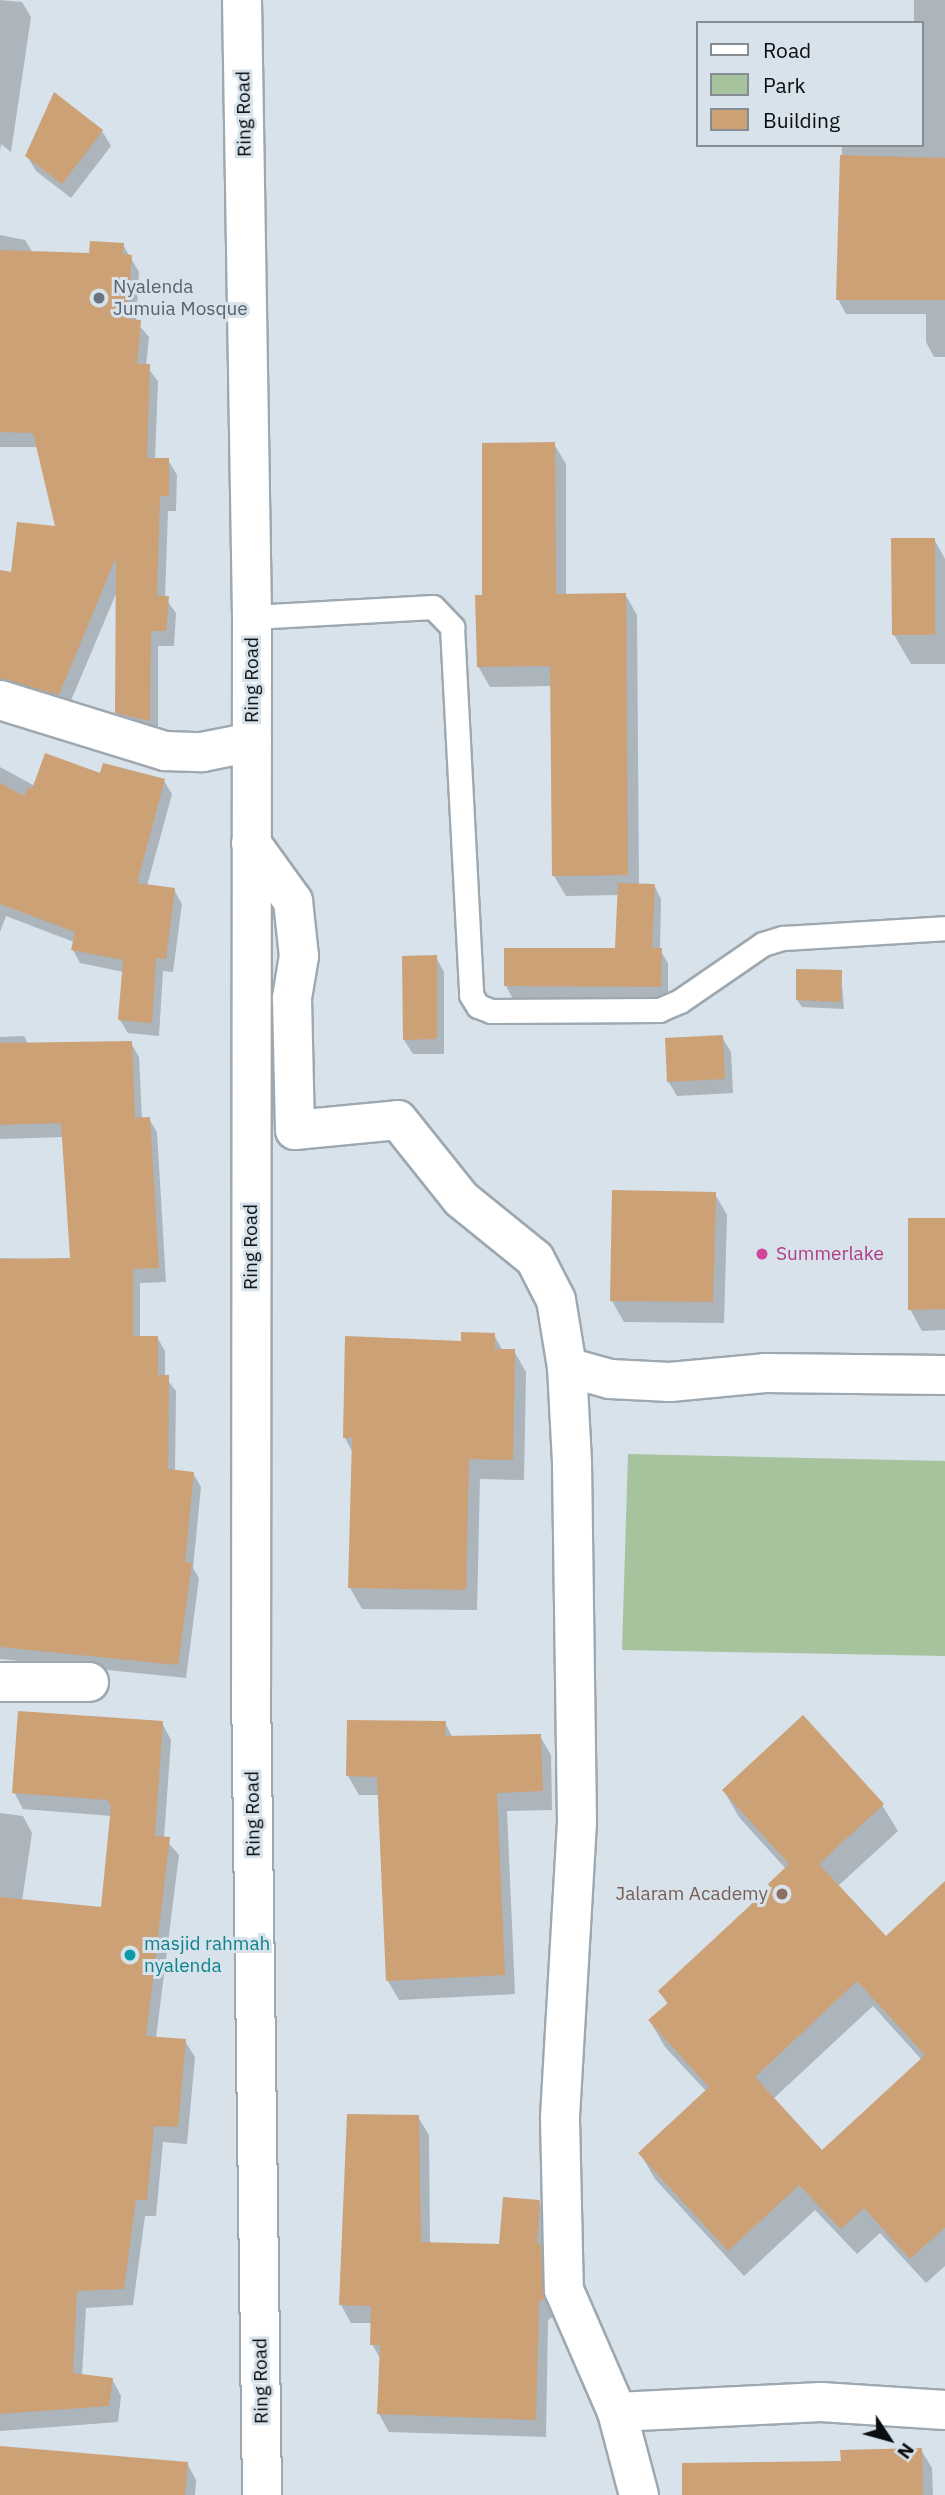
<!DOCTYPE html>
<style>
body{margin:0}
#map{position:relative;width:945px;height:2495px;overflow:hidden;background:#d7e2eb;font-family:"IBM Plex Sans",sans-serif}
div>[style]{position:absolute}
.green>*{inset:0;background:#a7c39d}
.shadow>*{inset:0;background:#0003}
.building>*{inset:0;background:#cca176}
.roads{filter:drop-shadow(2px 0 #9ea8b0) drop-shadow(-2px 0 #9ea8b0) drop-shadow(0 2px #9ea8b0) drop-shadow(0 -2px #9ea8b0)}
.service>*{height:23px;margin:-11.5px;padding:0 11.5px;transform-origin:11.5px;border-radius:11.5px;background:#fff}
.minor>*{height:38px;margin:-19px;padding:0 19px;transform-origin:19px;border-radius:19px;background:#fff}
.secondary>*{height:38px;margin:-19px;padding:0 19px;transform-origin:19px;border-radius:19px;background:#fff}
.dots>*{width:19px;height:19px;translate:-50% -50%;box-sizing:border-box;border:4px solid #d7e2eb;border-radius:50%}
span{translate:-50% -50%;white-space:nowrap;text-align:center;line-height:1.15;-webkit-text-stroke:6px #d7e2eb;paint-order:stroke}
.street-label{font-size:19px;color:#0a0e10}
.worship-label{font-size:19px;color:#5b616d}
.left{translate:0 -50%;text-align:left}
.hotel-label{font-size:19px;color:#b23c85}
.education-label{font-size:19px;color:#785e54}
.right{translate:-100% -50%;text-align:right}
.culture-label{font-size:19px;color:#0d838f}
.legend{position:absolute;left:696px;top:21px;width:228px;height:126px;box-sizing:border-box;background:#d7e2eb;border:2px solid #858d93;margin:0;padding:9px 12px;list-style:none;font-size:21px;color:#0a0e10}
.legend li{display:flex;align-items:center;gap:14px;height:35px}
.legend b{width:35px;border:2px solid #858d93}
.north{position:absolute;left:854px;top:2404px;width:70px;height:70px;-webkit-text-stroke:5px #d7e2eb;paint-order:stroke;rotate:126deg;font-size:19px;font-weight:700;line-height:28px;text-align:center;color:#0a0e10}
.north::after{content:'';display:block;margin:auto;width:24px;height:32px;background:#0a0e10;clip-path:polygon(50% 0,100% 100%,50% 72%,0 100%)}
</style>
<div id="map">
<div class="green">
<div style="clip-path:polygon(628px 1454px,945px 1461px,945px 1656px,622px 1650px)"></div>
</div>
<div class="shadow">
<div style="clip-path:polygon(0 0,22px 2px,31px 17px,11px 152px,1px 144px,0 152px)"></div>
<div style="clip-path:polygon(914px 0,945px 0,945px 357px,934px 357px,926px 342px,926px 314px,846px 314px,838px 299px,842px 145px,922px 145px,922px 23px,914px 23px)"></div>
<div style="clip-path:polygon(102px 131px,111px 146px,71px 198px,36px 171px,27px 156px)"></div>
<div style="clip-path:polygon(0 235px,25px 240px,33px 253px,91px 255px,123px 245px,139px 272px,136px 322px,149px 337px,146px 366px,158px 381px,155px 460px,168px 460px,177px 475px,176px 511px,168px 511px,165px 598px,176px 613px,174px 646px,158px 646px,158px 735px,125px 727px,117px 712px,118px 589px,67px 710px,0 690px,0 572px,12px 573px,57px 528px,38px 447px,0 447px)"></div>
<div style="clip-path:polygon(554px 444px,566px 464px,566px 595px,625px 594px,637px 615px,639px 885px,654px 885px,661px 899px,660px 950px,668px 963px,668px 1000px,513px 999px,506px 986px,617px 950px,619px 895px,566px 896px,554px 876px,552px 686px,490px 687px,478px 666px,484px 597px)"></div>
<div style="clip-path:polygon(934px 539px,945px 559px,945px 664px,911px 664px,894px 635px)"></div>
<div style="clip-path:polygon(0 767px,35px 786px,101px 775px,164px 781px,172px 794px,147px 886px,174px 890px,182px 904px,173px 972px,163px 971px,159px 1036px,128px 1033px,120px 1020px,124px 972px,80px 963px,73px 950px,74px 942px,6px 916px,0 932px)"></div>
<div style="clip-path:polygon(436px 957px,444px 972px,444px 1054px,413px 1054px,404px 1040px)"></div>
<div style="clip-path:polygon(841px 972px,844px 1009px,802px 1007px,797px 1000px)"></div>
<div style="clip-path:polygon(24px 1036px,29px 1045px,131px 1043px,139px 1057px,142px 1119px,149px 1119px,157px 1132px,166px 1282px,140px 1283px,140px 1337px,157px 1337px,165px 1351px,165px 1377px,176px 1391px,175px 1472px,193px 1473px,201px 1487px,193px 1568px,199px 1578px,186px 1678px,0 1659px,0 1258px,72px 1260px,64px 1137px,0 1139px,0 1037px)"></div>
<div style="clip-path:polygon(722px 1037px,731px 1052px,733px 1093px,677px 1096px,668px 1081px)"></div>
<div style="clip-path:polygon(715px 1194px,727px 1215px,724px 1323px,624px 1322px,612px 1301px)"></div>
<div style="clip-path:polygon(945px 1220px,945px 1330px,922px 1331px,910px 1309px)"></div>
<div style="clip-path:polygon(494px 1335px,503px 1351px,514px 1351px,526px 1372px,524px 1480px,480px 1479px,477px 1610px,362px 1609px,350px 1588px,353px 1453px,345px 1438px,462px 1343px)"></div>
<div style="clip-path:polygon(162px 1723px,171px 1740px,164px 1838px,179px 1855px,156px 2038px,185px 2041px,195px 2057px,187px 2144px,163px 2142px,156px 2216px,145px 2216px,133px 2305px,86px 2308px,82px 2376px,112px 2379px,121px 2396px,118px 2422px,0 2431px,0 1813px,23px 1816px,32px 1833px,22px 1901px,103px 1909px,112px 1816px,23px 1809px,14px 1792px)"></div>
<div style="clip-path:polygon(445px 1723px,453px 1738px,540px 1736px,551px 1755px,552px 1810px,507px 1811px,515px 1994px,399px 2000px,388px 1981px,380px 1795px,359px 1795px,348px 1776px)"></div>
<div style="clip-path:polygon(evenodd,724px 1791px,882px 1805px,898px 1831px,838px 1886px,886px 1938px,945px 1885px,945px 2266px,926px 2283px,880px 2233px,857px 2254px,815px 2210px,744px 2276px,655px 2179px,640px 2153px,707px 2092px,665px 2047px,650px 2021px,668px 2005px,660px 1991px,772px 1888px,786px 1869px,739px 1817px,724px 1791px,873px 2006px,922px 2060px,822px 2152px,773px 2099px,873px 2006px)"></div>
<div style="clip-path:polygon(418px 2117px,429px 2135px,430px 2244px,500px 2246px,539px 2202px,549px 2220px,553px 2317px,548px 2320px,546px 2437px,389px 2432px,379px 2414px,381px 2360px,372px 2344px,372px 2323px,351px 2323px,341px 2305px)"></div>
<div style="clip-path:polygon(0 2448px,187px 2463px,196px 2480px,195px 2495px,0 2495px)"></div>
<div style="clip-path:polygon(921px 2450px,932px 2468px,933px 2495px,684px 2495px)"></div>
</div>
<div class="building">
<div style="clip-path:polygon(54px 92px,103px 130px,62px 184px,25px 156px)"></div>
<div style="clip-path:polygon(840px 155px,945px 158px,945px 300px,836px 300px)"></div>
<div style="clip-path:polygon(90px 241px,124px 243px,123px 254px,132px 255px,127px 319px,141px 320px,137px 364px,150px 364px,147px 458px,169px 458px,169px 496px,160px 496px,157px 596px,169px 596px,166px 631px,151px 631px,150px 721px,115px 713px,116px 557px,59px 695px,0 679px,0 570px,11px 572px,17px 522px,55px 526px,33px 433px,0 432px,0 250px,89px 253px)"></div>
<div style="clip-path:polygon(555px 442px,556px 594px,626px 593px,628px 875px,552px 876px,550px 666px,477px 667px,475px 595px,482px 595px,482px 443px)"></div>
<div style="clip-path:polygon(891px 538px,935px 538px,935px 635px,892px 635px)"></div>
<div style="clip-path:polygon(45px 753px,100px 773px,103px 763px,165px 779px,137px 883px,175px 888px,166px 959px,156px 958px,152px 1023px,118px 1020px,123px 960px,71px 950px,75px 932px,0 904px,0 783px,24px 796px,28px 787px,32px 789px)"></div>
<div style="clip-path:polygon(618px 883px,655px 884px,652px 948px,662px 948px,661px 987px,504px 986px,504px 948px,615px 948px)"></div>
<div style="clip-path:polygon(437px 955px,437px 1039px,403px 1040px,402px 956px)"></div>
<div style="clip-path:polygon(796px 969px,842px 970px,841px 1002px,796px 1000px)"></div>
<div style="clip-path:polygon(723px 1035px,725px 1079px,667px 1082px,665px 1038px)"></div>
<div style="clip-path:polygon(132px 1041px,135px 1118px,150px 1117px,159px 1268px,133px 1269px,133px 1336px,158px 1336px,158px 1375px,169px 1375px,168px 1469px,194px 1472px,185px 1562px,192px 1563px,178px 1665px,0 1647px,0 1259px,70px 1258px,61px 1123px,0 1125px,0 1043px)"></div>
<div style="clip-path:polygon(612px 1190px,716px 1192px,713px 1302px,610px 1301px)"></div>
<div style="clip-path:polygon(908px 1218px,945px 1218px,945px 1309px,908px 1310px)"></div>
<div style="clip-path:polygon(461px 1332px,495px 1333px,495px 1349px,515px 1349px,513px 1460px,469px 1459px,466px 1590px,348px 1588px,352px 1438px,343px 1438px,345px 1336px,461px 1341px)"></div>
<div style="clip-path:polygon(18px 1711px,163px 1721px,155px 1836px,170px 1837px,146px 2036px,186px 2039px,178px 2127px,154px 2126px,147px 2200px,136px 2200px,124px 2289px,77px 2291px,73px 2373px,113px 2378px,109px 2406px,0 2414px,0 1897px,101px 1907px,111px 1806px,107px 1800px,12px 1793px)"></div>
<div style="clip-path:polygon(evenodd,803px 1715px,884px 1804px,819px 1864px,886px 1936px,945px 1881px,945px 2227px,910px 2259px,864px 2208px,841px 2229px,799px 2185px,728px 2251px,638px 2153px,709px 2087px,648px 2020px,668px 2003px,658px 1991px,770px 1887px,768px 1884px,789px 1864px,722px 1790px,803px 1715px,857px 1981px,925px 2055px,822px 2150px,755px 2077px,857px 1981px)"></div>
<div style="clip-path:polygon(347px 1720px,446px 1721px,445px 1736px,541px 1734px,543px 1791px,497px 1793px,505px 1975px,386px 1981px,377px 1777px,346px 1776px)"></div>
<div style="clip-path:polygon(347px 2114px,419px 2115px,421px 2242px,499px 2244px,503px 2197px,540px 2200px,537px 2244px,541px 2244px,544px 2299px,539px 2302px,536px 2420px,377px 2414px,380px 2345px,370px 2345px,371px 2306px,339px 2305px)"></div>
<div style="clip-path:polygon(0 2446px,188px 2462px,185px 2495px,0 2495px)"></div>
<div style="clip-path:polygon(922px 2448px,923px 2495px,682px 2495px,682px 2463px,841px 2461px,840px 2450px)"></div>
</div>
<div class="roads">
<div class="service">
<div style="left:252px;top:617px;width:181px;rotate:-3.2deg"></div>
<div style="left:433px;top:607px;width:28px;rotate:46deg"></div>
<div style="left:452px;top:627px;width:368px;rotate:87deg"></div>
<div style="left:471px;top:995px;width:13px;rotate:58deg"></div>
<div style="left:478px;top:1006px;width:14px;rotate:21deg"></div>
<div style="left:491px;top:1011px;width:168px;rotate:-0.3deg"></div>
<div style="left:659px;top:1010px;width:23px;rotate:-23deg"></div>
<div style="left:680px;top:1001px;width:101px;rotate:-34.5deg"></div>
<div style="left:763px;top:944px;width:21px;rotate:-17deg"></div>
<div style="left:783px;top:938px;width:162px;rotate:-3.5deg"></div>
</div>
<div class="minor">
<div style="left:0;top:700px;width:173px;rotate:17.2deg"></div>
<div style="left:165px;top:751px;width:37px;rotate:2deg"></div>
<div style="left:202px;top:752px;width:51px;rotate:-11.3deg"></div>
<div style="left:251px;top:843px;width:72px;rotate:54.1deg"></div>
<div style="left:293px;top:901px;width:55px;rotate:83.8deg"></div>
<div style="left:299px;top:956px;width:43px;rotate:99.5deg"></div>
<div style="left:292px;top:998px;width:132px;rotate:88.7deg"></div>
<div style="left:295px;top:1130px;width:103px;rotate:-5.5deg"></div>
<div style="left:398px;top:1120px;width:101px;rotate:51.4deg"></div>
<div style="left:461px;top:1199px;width:95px;rotate:39deg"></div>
<div style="left:535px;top:1259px;width:46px;rotate:62.9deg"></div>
<div style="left:556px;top:1300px;width:68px;rotate:80.7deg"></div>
<div style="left:567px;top:1367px;width:96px;rotate:87deg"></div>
<div style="left:572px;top:1463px;width:359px;rotate:89.2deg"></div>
<div style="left:577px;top:1822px;width:297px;rotate:93.3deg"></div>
<div style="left:560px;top:2119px;width:171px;rotate:88.7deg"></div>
<div style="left:564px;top:2290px;width:133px;rotate:66.5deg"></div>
<div style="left:617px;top:2412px;width:86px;rotate:75.2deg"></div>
<div style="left:567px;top:1367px;width:45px;rotate:15.6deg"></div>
<div style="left:610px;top:1379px;width:60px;rotate:2.9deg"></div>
<div style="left:670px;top:1382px;width:95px;rotate:-5.4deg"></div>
<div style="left:765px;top:1373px;width:180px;rotate:0.6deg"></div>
<div style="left:0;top:1682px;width:89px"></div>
<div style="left:617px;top:2412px;width:204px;rotate:-2.8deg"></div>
<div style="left:821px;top:2402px;width:124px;rotate:3.7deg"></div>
</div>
<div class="secondary">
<div style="left:242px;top:0;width:617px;rotate:89.07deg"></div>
<div style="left:252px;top:617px;width:1069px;rotate:90.05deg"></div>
<div style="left:251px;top:1686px;width:809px;rotate:89.22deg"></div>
</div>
</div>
<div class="dots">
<div style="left:99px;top:298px;background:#6b7280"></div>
<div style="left:762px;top:1254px;background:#d1479c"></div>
<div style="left:782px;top:1894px;background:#8d6e63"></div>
<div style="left:130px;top:1955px;background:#0f9aa8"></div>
</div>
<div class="street-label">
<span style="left:244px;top:114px;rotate:-91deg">Ring Road</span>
<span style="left:252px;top:680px;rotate:-90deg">Ring Road</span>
<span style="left:251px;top:1247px;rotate:-90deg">Ring Road</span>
<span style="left:253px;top:1814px;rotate:-91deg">Ring Road</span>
<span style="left:261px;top:2381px;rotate:-91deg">Ring Road</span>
</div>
<div class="worship-label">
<span class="left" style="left:113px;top:298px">Nyalenda<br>Jumuia Mosque</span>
</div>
<div class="hotel-label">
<span class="left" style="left:776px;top:1254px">Summerlake</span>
</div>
<div class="education-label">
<span class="right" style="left:768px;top:1894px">Jalaram Academy</span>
</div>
<div class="culture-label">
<span class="left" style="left:144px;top:1955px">masjid rahmah<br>nyalenda</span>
</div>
<ul class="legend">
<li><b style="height:9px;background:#fff"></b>Road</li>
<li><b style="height:19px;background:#a7c39d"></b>Park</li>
<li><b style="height:19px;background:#cca176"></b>Building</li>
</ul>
<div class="north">N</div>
</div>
